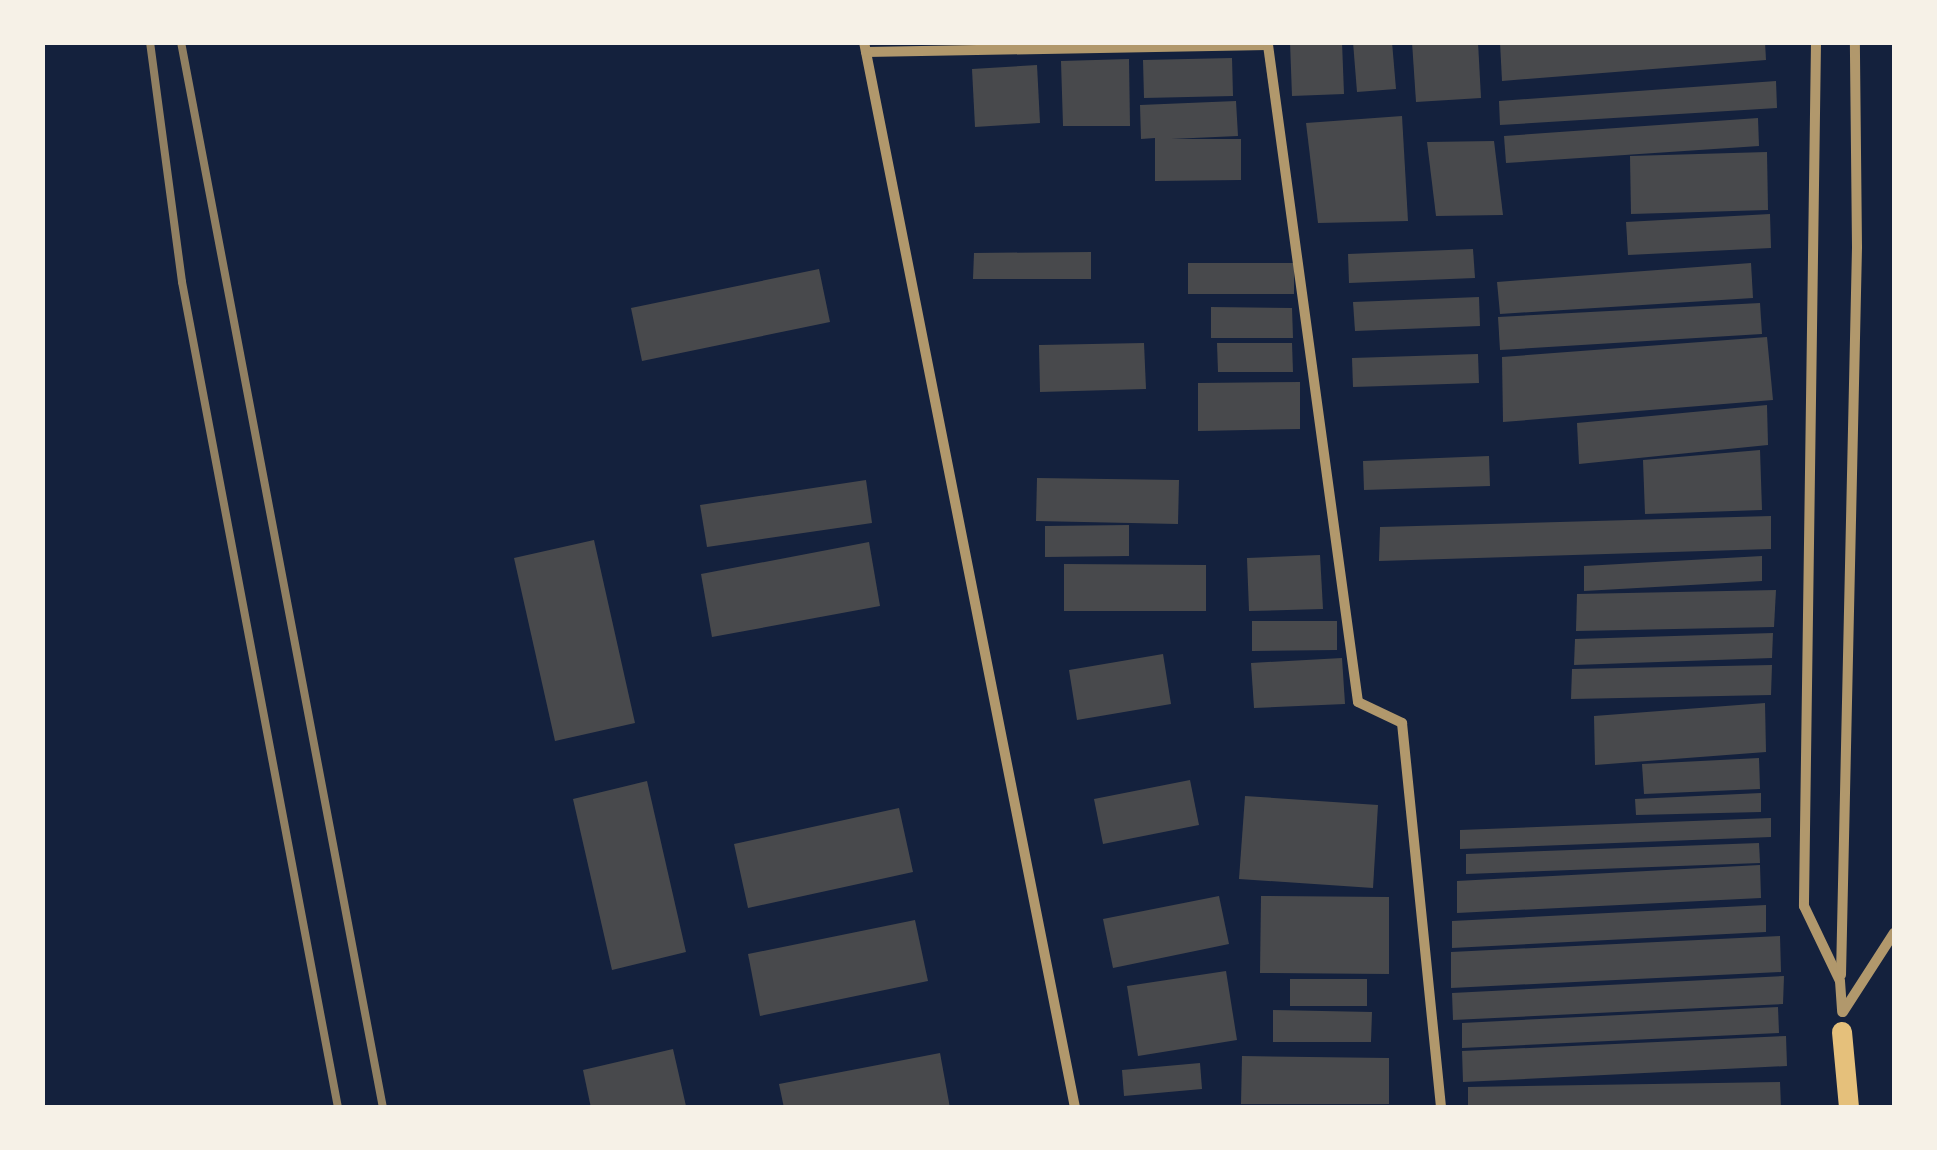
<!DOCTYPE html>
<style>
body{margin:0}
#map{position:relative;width:1937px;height:1150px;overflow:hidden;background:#14213d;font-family:Ubuntu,sans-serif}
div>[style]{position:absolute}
.building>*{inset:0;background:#48494c}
.minor>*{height:10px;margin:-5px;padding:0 5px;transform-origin:5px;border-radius:5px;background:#b1986c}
.secondary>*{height:20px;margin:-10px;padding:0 10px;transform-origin:10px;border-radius:10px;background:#e5c07b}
.rail>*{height:8px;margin:-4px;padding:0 4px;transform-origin:4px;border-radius:4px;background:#918062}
span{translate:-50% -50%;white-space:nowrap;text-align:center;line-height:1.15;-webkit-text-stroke:8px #f6f1e7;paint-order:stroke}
.frame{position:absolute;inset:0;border:45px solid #f6f1e7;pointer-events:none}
</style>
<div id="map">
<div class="building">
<div style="clip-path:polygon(1290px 42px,1342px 42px,1344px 94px,1292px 96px)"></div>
<div style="clip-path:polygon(1353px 42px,1392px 42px,1396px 89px,1357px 92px)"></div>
<div style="clip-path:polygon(1412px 42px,1478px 42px,1481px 98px,1416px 102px)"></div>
<div style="clip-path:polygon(1500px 42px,1765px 42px,1766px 60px,1502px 81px)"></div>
<div style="clip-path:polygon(1232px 58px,1233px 96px,1144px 98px,1143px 60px)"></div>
<div style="clip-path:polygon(1129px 59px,1130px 126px,1063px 126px,1061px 61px)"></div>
<div style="clip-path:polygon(1037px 65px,1040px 123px,975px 127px,972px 69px)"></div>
<div style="clip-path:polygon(1776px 81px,1777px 108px,1500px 125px,1499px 101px)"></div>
<div style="clip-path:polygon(1236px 101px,1238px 136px,1171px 139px,1241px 139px,1241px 180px,1155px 181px,1155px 138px,1141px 139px,1140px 105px)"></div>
<div style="clip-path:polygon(1402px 116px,1408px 221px,1318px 223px,1306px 123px)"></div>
<div style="clip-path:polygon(1758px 118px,1759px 146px,1506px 163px,1504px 136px)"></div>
<div style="clip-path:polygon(1494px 141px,1503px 215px,1436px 216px,1427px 142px)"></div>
<div style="clip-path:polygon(1767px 152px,1768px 210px,1631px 214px,1630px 156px)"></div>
<div style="clip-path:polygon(1770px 214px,1771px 248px,1628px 255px,1626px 222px)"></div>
<div style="clip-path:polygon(1473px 249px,1475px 278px,1349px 283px,1348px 254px)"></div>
<div style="clip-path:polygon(1091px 252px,1091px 279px,973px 279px,974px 253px)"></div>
<div style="clip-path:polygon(1188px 263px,1294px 263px,1294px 294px,1188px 294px)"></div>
<div style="clip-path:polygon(1751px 263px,1753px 298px,1500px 314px,1497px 282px)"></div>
<div style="clip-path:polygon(819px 269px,830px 322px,642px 361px,631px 308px)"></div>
<div style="clip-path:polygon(1479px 297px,1480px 326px,1355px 331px,1353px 302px)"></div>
<div style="clip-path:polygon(1760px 303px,1762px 334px,1500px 350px,1498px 317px)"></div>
<div style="clip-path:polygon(1211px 307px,1292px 308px,1293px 338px,1211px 338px)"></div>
<div style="clip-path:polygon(1767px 337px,1773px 400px,1503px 422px,1502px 357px)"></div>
<div style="clip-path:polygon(1144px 343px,1146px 389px,1040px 392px,1039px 345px)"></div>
<div style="clip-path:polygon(1217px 343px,1292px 343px,1293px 372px,1218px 372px)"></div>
<div style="clip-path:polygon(1478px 354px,1479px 383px,1353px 387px,1352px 358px)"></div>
<div style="clip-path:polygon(1300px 382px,1300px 429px,1198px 431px,1198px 383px)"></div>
<div style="clip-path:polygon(1767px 405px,1768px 445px,1579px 464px,1577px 423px)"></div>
<div style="clip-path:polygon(1760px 450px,1762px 510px,1645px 514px,1643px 460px)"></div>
<div style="clip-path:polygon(1489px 456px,1490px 486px,1364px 490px,1363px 461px)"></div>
<div style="clip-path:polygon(1037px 478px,1179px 480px,1178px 524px,1036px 521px)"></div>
<div style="clip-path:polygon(866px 480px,872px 523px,707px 547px,700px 505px)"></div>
<div style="clip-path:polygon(1771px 516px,1771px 549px,1379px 561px,1380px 527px)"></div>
<div style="clip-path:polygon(1129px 525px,1129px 556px,1045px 557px,1045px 526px)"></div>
<div style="clip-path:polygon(594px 540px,635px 723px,555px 741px,514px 558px)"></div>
<div style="clip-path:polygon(869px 542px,880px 606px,712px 637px,701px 574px)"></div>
<div style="clip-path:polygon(1320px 555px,1323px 609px,1249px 611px,1247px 558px)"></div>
<div style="clip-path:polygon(1762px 556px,1762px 581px,1584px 591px,1584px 566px)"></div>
<div style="clip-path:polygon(1064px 564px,1206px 565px,1206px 611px,1064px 611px)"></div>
<div style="clip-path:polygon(1776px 590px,1774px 627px,1576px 631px,1577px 594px)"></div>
<div style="clip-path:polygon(1252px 621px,1337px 621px,1337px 650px,1252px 651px)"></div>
<div style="clip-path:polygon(1773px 633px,1772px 658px,1574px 665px,1575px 639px)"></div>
<div style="clip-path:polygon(1163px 654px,1171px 704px,1077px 720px,1069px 670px)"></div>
<div style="clip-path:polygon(1342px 658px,1345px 704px,1254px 708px,1251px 663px)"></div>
<div style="clip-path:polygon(1772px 665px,1771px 695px,1571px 699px,1572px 669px)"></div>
<div style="clip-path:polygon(1765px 703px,1766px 752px,1595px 765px,1594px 716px)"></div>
<div style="clip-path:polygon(1759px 758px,1760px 789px,1644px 794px,1642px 764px)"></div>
<div style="clip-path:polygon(1190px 780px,1199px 825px,1103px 844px,1094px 799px)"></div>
<div style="clip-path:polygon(647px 781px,686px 952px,612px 970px,573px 799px)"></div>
<div style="clip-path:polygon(1761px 793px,1761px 812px,1636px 815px,1635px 799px)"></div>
<div style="clip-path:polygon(1245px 796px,1378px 805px,1373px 888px,1239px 879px)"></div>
<div style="clip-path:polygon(899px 808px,913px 872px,748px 908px,734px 844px)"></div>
<div style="clip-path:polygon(1771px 818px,1771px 837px,1460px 849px,1460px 830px)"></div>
<div style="clip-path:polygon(1759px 843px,1760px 863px,1466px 874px,1466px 854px)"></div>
<div style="clip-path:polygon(1760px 865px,1761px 898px,1457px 913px,1457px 881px)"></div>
<div style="clip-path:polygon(1219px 896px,1229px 944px,1113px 968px,1103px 919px)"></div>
<div style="clip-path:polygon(1261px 896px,1389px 897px,1389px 974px,1260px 973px)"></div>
<div style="clip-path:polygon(1766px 905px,1766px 932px,1452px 948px,1452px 921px)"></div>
<div style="clip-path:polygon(915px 920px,928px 981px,760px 1016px,748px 954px)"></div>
<div style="clip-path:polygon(1780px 936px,1781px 972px,1451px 988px,1451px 952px)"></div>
<div style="clip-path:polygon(1226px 971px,1237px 1040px,1138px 1056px,1127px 986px)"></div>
<div style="clip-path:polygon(1784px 976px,1783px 1004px,1453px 1020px,1452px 993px)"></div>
<div style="clip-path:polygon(1290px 979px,1367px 979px,1367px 1006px,1290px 1006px)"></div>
<div style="clip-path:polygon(1778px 1007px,1779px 1033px,1462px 1048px,1462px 1023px)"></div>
<div style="clip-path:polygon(1273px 1010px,1372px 1012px,1371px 1042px,1273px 1042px)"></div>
<div style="clip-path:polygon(1786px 1036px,1787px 1066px,1463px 1082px,1462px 1051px)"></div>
<div style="clip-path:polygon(673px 1049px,686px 1106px,591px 1108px,583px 1070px)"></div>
<div style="clip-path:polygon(940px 1053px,950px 1108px,784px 1108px,779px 1084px)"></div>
<div style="clip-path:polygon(1242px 1056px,1389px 1058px,1389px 1104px,1241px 1104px)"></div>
<div style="clip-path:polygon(1200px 1063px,1202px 1089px,1124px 1096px,1122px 1070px)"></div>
<div style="clip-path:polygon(1780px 1082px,1781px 1108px,1468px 1108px,1468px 1087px)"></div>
</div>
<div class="minor">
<div style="left:864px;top:42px;width:1087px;rotate:78.8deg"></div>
<div style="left:1816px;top:42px;width:864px;rotate:90.8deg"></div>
<div style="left:1804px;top:906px;width:83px;rotate:64.4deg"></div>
<div style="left:1840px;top:981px;width:31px;rotate:86deg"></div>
<div style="left:866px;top:52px;width:402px;rotate:-1deg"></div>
<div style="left:1268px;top:45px;width:663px;rotate:82.2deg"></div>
<div style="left:1358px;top:702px;width:49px;rotate:25.5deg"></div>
<div style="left:1402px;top:723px;width:387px;rotate:84.2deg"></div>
<div style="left:1841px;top:975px;width:728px;rotate:-88.74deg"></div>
<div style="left:1857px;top:247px;width:205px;rotate:-90.6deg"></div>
<div style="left:1843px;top:1012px;width:94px;rotate:-57.2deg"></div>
</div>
<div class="secondary">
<div style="left:1842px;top:1032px;width:76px;rotate:84.7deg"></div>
</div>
<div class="rail">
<div style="left:150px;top:42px;width:242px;rotate:82.4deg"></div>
<div style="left:182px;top:282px;width:841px;rotate:79.3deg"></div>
<div style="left:181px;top:42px;width:1085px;rotate:79.27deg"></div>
</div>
<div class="frame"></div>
</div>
